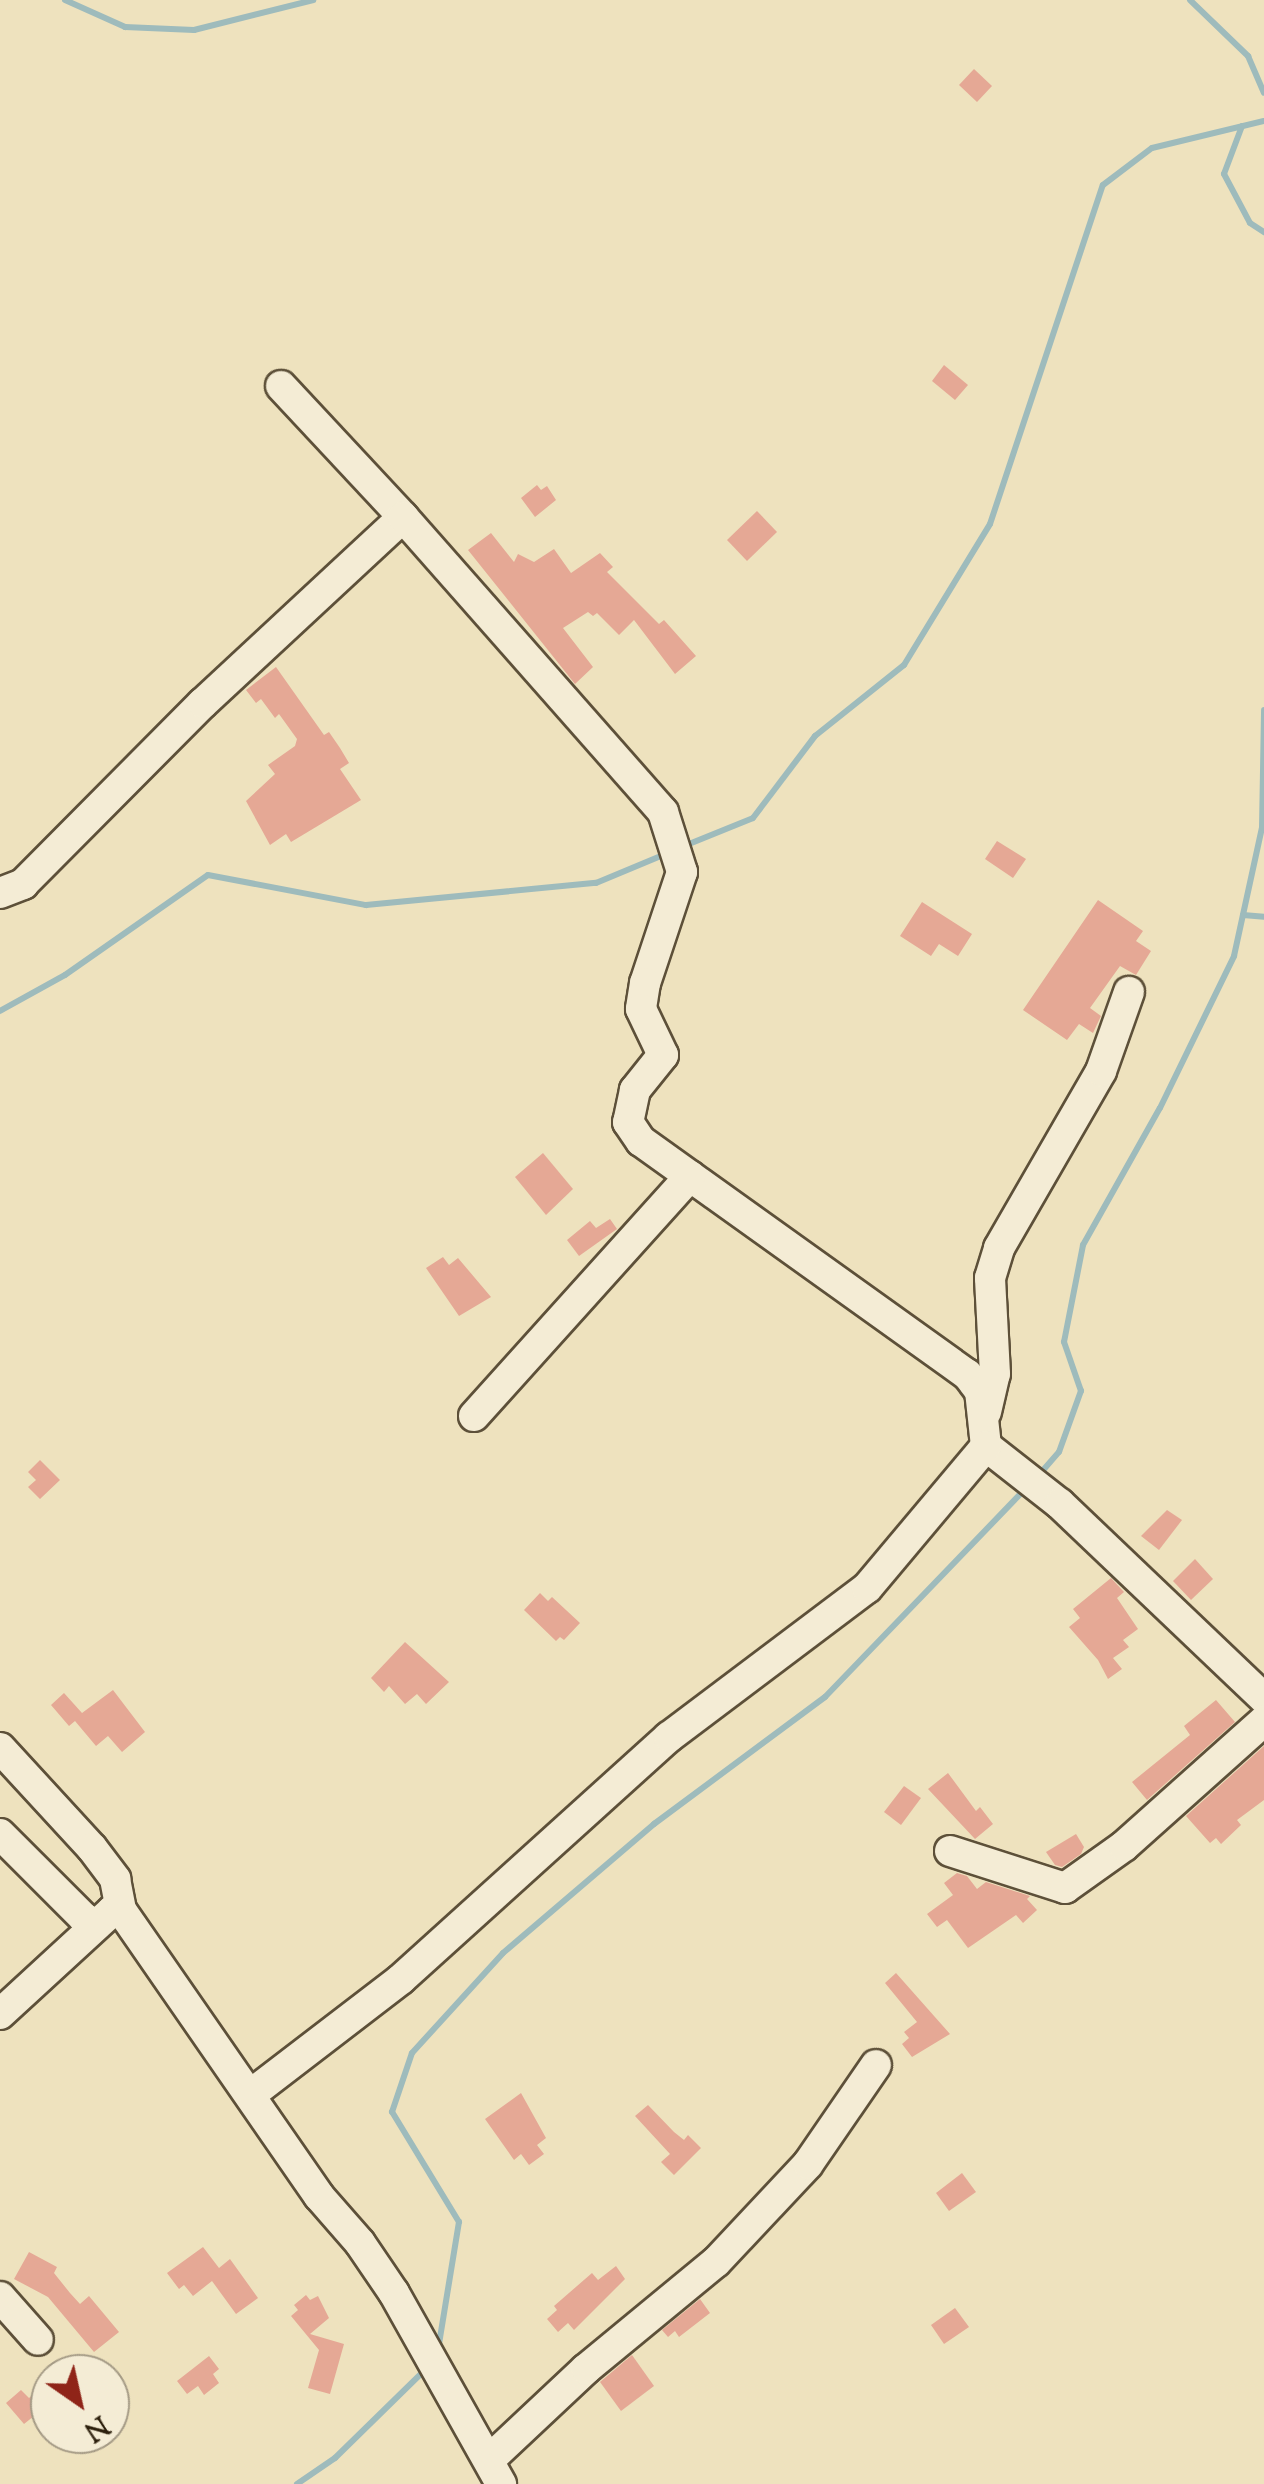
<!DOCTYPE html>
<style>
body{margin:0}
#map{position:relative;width:1264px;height:2484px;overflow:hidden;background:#eee2be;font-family:"Sorts Mill Goudy",serif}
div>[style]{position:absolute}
.stream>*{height:6px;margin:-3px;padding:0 3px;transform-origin:3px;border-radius:3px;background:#9ebbbc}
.building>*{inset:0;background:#e5a895}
.roads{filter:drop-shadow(2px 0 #5d5039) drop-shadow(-2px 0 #5d5039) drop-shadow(0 2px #5d5039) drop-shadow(0 -2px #5d5039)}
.minor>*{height:30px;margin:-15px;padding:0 15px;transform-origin:15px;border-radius:15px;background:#f4ecd5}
span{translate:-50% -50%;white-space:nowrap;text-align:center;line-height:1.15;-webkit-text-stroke:8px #f4ecd5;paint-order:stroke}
.north{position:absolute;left:30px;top:2354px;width:100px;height:100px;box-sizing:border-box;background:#f4ecd5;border:2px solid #a49a85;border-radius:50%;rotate:146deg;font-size:28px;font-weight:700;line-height:40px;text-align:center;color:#2d200d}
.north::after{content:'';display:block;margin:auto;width:35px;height:45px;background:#8f2418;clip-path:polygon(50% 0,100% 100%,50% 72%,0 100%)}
</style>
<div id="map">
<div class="stream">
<div style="left:65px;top:0;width:66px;rotate:24.2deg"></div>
<div style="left:125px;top:27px;width:69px;rotate:2.5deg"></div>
<div style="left:194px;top:30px;width:123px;rotate:-14.1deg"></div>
<div style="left:1190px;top:0;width:81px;rotate:44deg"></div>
<div style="left:1248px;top:56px;width:40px;rotate:66.6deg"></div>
<div style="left:1242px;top:126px;width:51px;rotate:110.6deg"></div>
<div style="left:1224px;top:174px;width:55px;rotate:62deg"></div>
<div style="left:1250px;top:223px;width:17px;rotate:33deg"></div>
<div style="left:684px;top:846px;width:74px;rotate:-22.1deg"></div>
<div style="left:753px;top:818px;width:103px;rotate:-52.9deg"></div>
<div style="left:815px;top:736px;width:114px;rotate:-38.6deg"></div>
<div style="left:904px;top:665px;width:165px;rotate:-58.6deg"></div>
<div style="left:990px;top:524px;width:357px;rotate:-71.6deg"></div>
<div style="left:1103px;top:185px;width:61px;rotate:-37.1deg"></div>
<div style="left:1152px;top:148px;width:115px;rotate:-13.6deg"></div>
<div style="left:1243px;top:915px;width:21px;rotate:5deg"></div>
<div style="left:0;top:1011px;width:74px;rotate:-29deg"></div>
<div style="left:65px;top:975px;width:174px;rotate:-35deg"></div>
<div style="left:208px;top:875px;width:161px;rotate:10.8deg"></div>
<div style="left:366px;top:905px;width:231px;rotate:-5.5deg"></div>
<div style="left:596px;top:883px;width:78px;rotate:-22.6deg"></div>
<div style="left:1038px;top:1476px;width:32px;rotate:-49deg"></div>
<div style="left:1059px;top:1452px;width:65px;rotate:-70.2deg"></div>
<div style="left:1081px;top:1391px;width:52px;rotate:-109.1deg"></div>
<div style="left:1064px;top:1342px;width:99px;rotate:-78.9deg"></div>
<div style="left:1083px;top:1245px;width:157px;rotate:-60.7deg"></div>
<div style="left:1160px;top:1108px;width:169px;rotate:-64deg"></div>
<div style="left:1234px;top:956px;width:131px;rotate:-77.7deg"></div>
<div style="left:1262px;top:828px;width:118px;rotate:-89deg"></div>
<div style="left:438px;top:2350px;width:130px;rotate:-80.7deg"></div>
<div style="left:459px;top:2222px;width:129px;rotate:-121.3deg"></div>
<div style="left:392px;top:2112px;width:62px;rotate:-71.3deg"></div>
<div style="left:412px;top:2053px;width:135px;rotate:-47.7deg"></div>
<div style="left:503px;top:1953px;width:199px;rotate:-40.5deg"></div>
<div style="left:654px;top:1824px;width:213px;rotate:-36.6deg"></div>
<div style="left:825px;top:1697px;width:290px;rotate:-46.1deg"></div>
<div style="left:297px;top:2484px;width:46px;rotate:-34.4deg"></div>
<div style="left:335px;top:2458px;width:127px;rotate:-44.4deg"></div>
</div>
<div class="building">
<div style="clip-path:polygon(974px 69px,992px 86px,977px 102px,959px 85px)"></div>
<div style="clip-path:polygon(944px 365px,968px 385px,955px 400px,932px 381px)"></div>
<div style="clip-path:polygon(537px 485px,541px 490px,547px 486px,556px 500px,535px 517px,521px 498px)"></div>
<div style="clip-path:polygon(757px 511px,777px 532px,747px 561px,727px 540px)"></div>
<div style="clip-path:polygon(491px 533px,514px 562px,518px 554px,534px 562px,554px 549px,571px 573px,600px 553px,613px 567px,607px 572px,659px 624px,664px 620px,696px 656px,675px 674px,634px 620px,619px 635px,597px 613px,593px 616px,588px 612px,563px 628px,593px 667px,575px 684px,468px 550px)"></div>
<div style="clip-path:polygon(276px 667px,324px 735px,329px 732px,340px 748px,349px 763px,340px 769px,361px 800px,291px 842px,286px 834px,270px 845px,246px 801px,275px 774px,268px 765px,295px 746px,297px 739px,279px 714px,275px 718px,261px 699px,256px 703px,246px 690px)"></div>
<div style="clip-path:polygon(997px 841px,1026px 859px,1013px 878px,985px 859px)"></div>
<div style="clip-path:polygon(1098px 900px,1143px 931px,1136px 941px,1151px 951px,1136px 975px,1120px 966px,1090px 1008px,1101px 1016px,1093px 1033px,1079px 1024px,1067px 1040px,1023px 1010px)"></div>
<div style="clip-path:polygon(922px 902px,972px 934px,958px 956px,939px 944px,931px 956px,900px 936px)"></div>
<div style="clip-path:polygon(543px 1153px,573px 1189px,546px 1215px,515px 1177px)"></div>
<div style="clip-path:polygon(610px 1219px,617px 1229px,579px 1256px,567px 1240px,590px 1221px,596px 1228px)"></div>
<div style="clip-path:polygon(443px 1257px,449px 1265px,458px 1258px,491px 1297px,459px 1316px,426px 1268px)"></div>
<div style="clip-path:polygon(40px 1460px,60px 1480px,40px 1499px,28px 1487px,36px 1480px,28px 1472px)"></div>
<div style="clip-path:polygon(1167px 1510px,1182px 1520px,1159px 1550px,1141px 1536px)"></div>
<div style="clip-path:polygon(1195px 1559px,1213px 1579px,1191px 1600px,1173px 1581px)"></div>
<div style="clip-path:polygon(1111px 1578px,1124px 1592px,1117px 1598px,1138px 1629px,1123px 1640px,1129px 1647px,1113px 1658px,1122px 1669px,1108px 1679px,1098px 1660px,1069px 1627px,1080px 1618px,1073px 1609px)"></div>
<div style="clip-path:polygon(540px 1593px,548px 1601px,552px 1597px,580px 1623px,564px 1640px,560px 1637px,556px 1641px,524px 1610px)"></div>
<div style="clip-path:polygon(405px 1642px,449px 1682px,426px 1704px,417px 1694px,405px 1704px,389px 1686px,384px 1692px,371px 1678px)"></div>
<div style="clip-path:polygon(113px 1690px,145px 1732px,122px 1752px,108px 1736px,96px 1746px,75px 1721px,69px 1726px,51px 1705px,64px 1693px,82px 1713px)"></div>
<div style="clip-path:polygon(1216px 1700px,1235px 1722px,1147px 1800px,1132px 1782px,1190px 1735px,1184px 1726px)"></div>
<div style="clip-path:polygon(1264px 1746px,1264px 1800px,1237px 1820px,1241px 1825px,1221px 1844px,1216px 1838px,1210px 1843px,1186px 1816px)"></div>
<div style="clip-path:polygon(948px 1773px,976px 1811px,980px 1807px,993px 1824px,975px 1839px,928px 1789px)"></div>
<div style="clip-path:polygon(904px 1786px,921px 1798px,901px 1825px,884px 1812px)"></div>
<div style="clip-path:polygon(1076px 1834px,1084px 1847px,1081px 1854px,1062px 1867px,1055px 1865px,1046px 1852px)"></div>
<div style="clip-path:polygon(957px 1873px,967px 1876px,977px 1889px,986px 1882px,1030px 1896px,1027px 1899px,1037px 1910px,1023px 1923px,1016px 1915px,968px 1948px,947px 1920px,937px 1927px,927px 1914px,953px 1895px,944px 1883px)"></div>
<div style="clip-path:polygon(896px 1973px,950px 2034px,912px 2057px,902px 2044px,909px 2038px,904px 2032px,917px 2022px,885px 1983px)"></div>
<div style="clip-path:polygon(521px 2093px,546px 2138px,537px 2145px,544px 2154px,529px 2165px,521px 2154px,514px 2160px,485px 2119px)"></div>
<div style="clip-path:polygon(648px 2105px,674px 2132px,684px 2140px,688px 2135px,701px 2148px,674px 2175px,661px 2162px,670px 2154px,635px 2116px)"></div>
<div style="clip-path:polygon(962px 2173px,976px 2192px,949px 2211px,936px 2193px)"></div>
<div style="clip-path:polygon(203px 2247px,219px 2268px,230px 2259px,258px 2298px,236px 2314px,212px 2281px,193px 2296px,184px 2285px,179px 2289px,167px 2273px)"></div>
<div style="clip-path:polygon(29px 2252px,57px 2267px,54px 2273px,70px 2293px,80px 2304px,89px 2296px,119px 2332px,94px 2352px,48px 2297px,14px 2279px)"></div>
<div style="clip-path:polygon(616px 2266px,625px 2279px,574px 2330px,568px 2323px,558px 2332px,547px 2319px,557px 2310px,554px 2306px,592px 2273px,598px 2280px)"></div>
<div style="clip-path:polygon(306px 2295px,310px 2300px,318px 2296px,329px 2318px,310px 2334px,344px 2344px,330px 2394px,308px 2388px,319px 2350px,291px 2316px,298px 2310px,294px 2305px)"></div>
<div style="clip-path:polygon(700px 2299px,710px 2313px,679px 2337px,675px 2331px,668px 2337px,662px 2330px)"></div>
<div style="clip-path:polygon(955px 2308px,969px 2327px,944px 2344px,931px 2325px)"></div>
<div style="clip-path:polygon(632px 2355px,654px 2386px,621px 2411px,600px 2382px)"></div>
<div style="clip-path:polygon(209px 2356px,219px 2369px,213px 2374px,219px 2383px,204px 2395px,198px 2386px,187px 2394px,177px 2381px)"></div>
<div style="clip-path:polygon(40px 2389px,50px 2401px,50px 2415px,40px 2424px,34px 2416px,24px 2424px,6px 2403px,21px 2390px,29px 2398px)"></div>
</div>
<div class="roads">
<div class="minor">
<div style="left:281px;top:386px;width:179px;rotate:47deg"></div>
<div style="left:0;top:893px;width:25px;rotate:-21deg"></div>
<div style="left:23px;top:884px;width:255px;rotate:-45.2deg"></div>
<div style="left:203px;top:703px;width:273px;rotate:-42.9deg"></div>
<div style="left:403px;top:517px;width:393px;rotate:48.6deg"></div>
<div style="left:663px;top:812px;width:63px;rotate:72.4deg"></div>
<div style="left:682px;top:872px;width:117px;rotate:108.4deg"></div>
<div style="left:645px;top:983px;width:26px;rotate:99deg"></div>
<div style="left:641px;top:1009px;width:51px;rotate:64.4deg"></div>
<div style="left:663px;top:1055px;width:45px;rotate:128.7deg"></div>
<div style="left:635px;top:1090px;width:33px;rotate:102deg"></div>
<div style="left:628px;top:1122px;width:23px;rotate:56deg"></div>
<div style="left:641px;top:1141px;width:401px;rotate:35.6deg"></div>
<div style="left:967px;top:1374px;width:21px;rotate:53deg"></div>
<div style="left:980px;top:1391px;width:55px;rotate:83.8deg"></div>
<div style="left:986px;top:1446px;width:94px;rotate:38.1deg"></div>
<div style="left:1060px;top:1504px;width:282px;rotate:43.6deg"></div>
<div style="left:986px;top:1412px;width:39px;rotate:-77deg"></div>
<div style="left:995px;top:1374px;width:96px;rotate:-93deg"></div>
<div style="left:990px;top:1278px;width:31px;rotate:-73deg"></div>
<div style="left:999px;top:1248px;width:204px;rotate:-60deg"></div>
<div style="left:1101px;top:1071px;width:84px;rotate:-70.5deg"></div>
<div style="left:474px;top:1416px;width:323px;rotate:-48deg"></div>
<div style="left:0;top:1748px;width:136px;rotate:47.4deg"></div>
<div style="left:92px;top:1848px;width:39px;rotate:53deg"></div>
<div style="left:115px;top:1879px;width:32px;rotate:79deg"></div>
<div style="left:0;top:1834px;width:119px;rotate:45deg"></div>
<div style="left:84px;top:1918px;width:14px;rotate:30deg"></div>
<div style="left:950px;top:1851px;width:121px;rotate:17.8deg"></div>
<div style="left:1065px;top:1888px;width:72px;rotate:-35.4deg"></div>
<div style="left:1124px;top:1846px;width:188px;rotate:-41.8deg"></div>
<div style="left:0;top:2014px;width:152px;rotate:-42.6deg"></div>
<div style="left:112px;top:1911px;width:9px;rotate:-6deg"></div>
<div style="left:121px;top:1910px;width:348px;rotate:55.3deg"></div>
<div style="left:319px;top:2196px;width:62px;rotate:48.9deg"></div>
<div style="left:360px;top:2243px;width:60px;rotate:55.8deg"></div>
<div style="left:394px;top:2293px;width:219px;rotate:60.7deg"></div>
<div style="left:250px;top:2095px;width:190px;rotate:-37.5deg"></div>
<div style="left:401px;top:1979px;width:361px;rotate:-42.1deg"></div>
<div style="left:669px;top:1737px;width:248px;rotate:-37deg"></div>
<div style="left:867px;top:1588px;width:185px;rotate:-50deg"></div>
<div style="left:0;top:2297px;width:57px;rotate:48.5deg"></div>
<div style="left:489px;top:2460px;width:133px;rotate:-43.2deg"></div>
<div style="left:586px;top:2369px;width:168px;rotate:-39.5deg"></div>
<div style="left:716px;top:2262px;width:134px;rotate:-46.8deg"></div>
<div style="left:808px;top:2164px;width:120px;rotate:-55.5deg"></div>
</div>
</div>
<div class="north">N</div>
</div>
